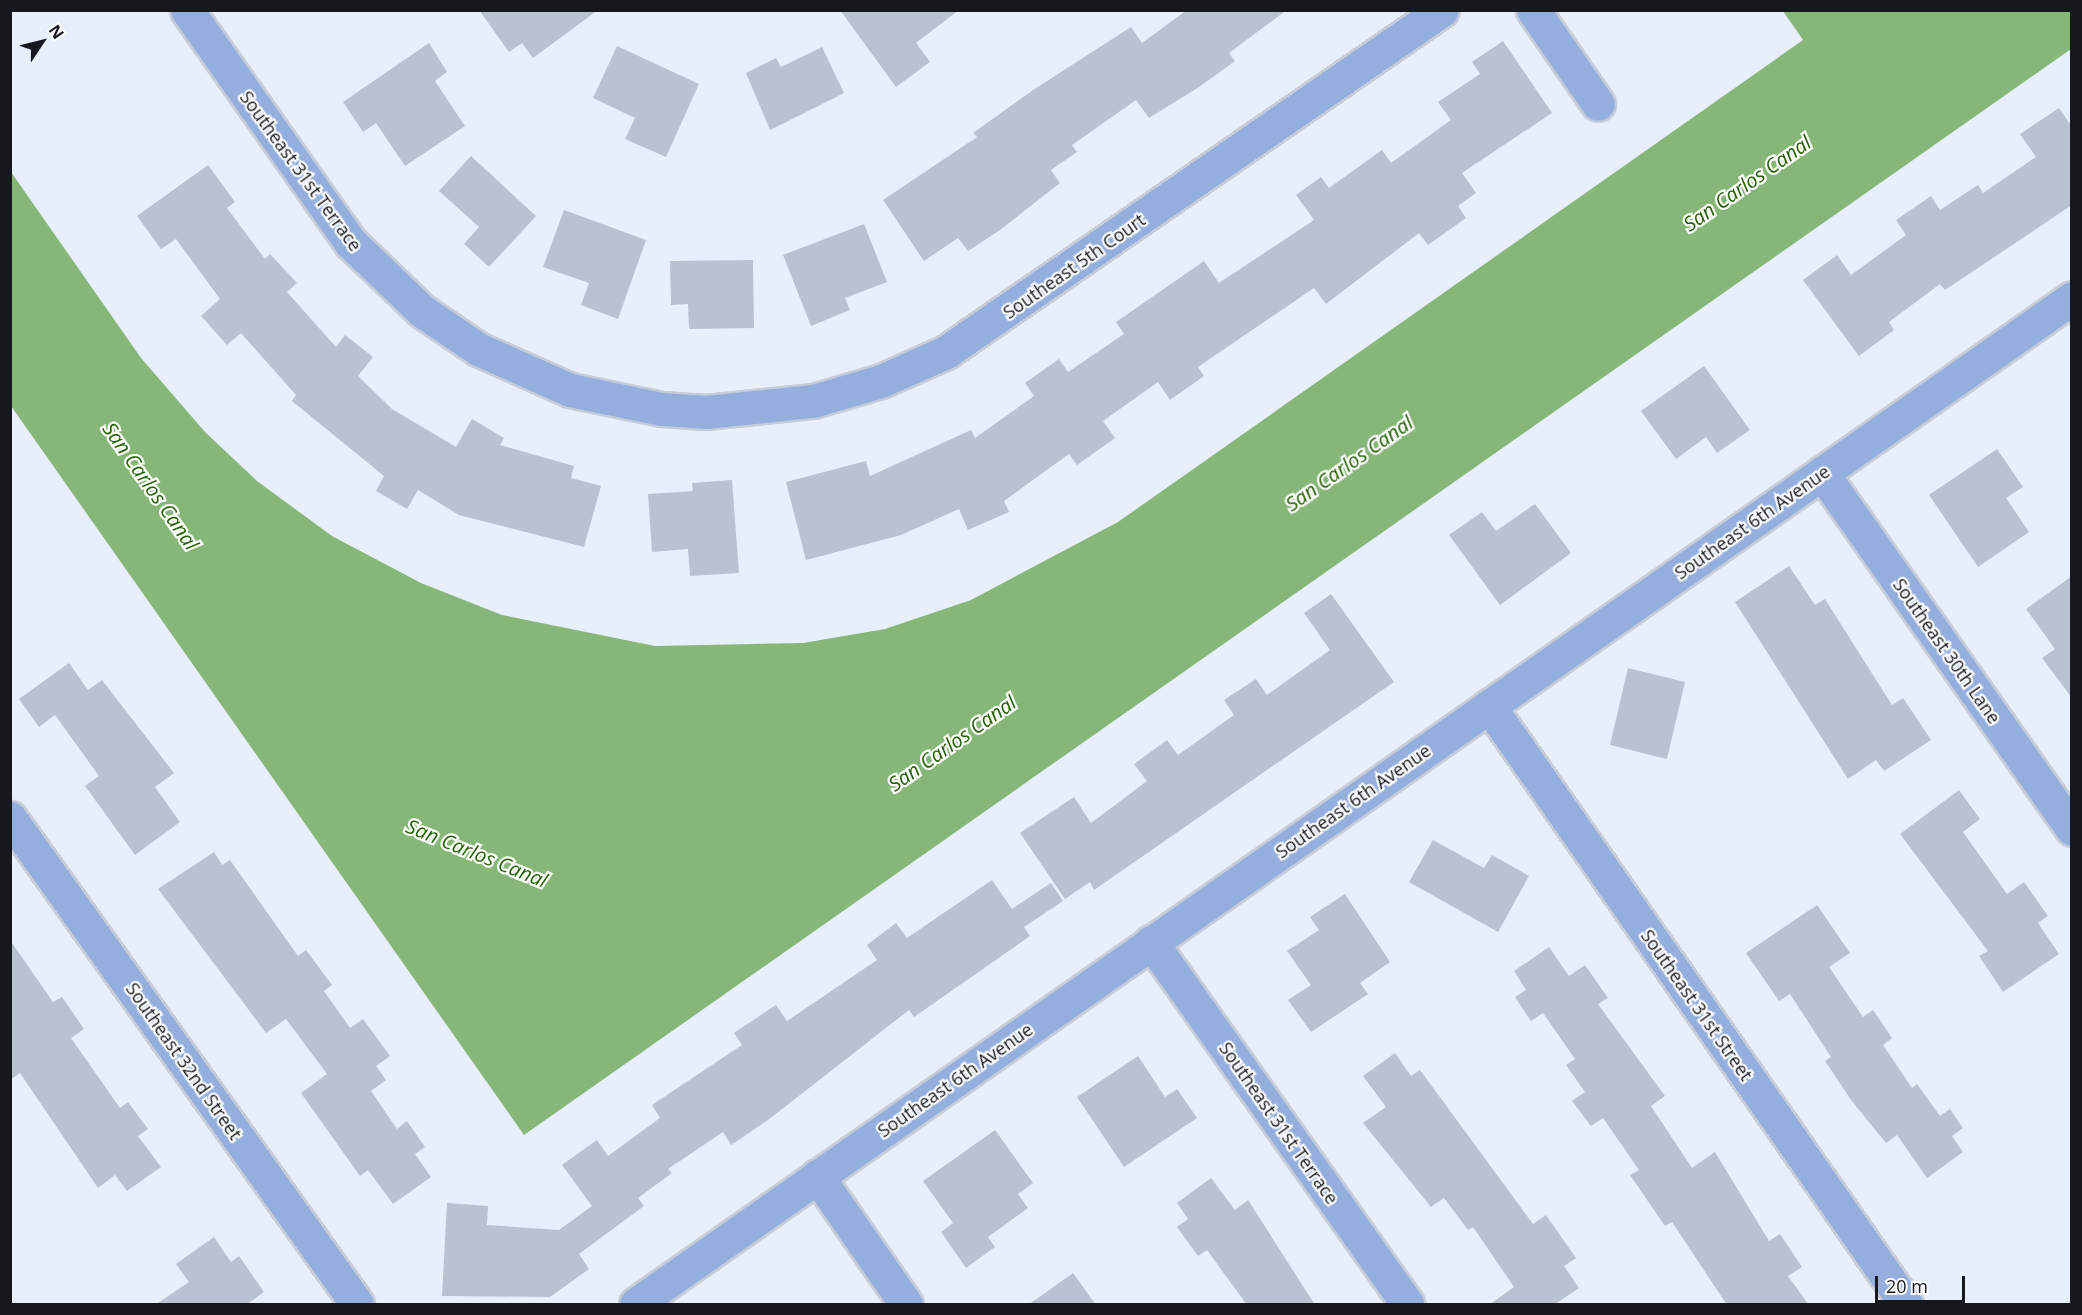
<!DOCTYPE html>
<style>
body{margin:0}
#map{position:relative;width:2082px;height:1315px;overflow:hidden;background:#e8effc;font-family:"Open Sans",sans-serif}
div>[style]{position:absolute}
.water>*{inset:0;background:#87b778}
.building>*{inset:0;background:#b9c2d1}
.roads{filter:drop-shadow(2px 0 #c6cdd8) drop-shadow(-2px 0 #c6cdd8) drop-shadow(0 2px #c6cdd8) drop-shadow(0 -2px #c6cdd8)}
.minor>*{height:33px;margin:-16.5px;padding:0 16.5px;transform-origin:16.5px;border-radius:16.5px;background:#94afdd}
span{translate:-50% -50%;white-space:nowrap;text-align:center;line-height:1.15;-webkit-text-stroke:4.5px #fcfcfc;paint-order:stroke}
.street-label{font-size:18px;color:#15181d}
.water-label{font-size:20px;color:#256105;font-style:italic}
.frame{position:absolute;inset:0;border:12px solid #15181d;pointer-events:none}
.north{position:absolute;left:12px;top:12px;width:60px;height:60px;-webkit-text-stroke:4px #fcfcfc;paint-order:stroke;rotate:55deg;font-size:16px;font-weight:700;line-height:24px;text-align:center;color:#15181d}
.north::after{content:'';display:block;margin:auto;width:21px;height:27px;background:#15181d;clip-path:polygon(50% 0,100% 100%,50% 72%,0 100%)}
.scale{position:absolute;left:1875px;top:1276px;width:90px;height:27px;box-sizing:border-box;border:3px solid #15181d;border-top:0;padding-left:8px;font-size:18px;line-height:21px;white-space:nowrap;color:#15181d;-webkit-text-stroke:4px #fcfcfc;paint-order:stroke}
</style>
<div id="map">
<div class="water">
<div style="clip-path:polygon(1783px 11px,2071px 11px,2071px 49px,524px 1135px,11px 406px,11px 172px,141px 358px,205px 432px,257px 481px,332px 536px,421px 583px,502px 615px,655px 646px,803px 643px,885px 629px,971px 600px,1118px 522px,1803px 40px)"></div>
</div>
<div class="building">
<div style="clip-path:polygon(479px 10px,598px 10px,533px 58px,522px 43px,509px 52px)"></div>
<div style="clip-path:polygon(840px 10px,959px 10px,916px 43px,930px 62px,896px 87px)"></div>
<div style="clip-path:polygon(1187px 10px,1287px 10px,1229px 53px,1235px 61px,1199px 87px,1149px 118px,1136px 100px,1072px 145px,1077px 152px,1051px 170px,1060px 183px,1000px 230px,968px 251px,958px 238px,924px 261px,883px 200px,977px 137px,973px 133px,1033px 90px,1131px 27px,1142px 43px)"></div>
<div style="clip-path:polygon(1503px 41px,1552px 113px,1462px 173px,1476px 193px,1458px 206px,1466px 218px,1428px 245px,1419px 233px,1326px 304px,1314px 288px,1198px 367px,1204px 376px,1170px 400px,1158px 382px,1103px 421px,1115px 438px,1077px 465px,1069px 454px,1004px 501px,1009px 512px,968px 530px,959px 509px,901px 535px,806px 560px,786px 482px,866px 461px,870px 476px,971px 430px,975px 438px,1034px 396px,1025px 383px,1059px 359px,1068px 372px,1124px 334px,1116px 322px,1204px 261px,1219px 283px,1314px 220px,1296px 195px,1321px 177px,1329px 188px,1382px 150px,1391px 163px,1451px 120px,1438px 102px,1480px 74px,1472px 62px)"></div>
<div style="clip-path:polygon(429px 43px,447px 72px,435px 81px,465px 126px,405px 166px,376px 123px,363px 132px,343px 102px)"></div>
<div style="clip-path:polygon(617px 46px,699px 84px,666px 157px,625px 139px,635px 118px,593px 98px)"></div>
<div style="clip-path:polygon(822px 47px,844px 93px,770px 130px,746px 73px,776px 58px,781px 67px)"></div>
<div style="clip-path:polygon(2059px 108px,2072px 127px,2072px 205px,1945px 290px,1940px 284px,1889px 322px,1894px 330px,1859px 356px,1803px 280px,1837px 255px,1851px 275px,1906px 235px,1896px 220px,1931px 196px,1940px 210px,1978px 185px,1983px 193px,2036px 157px,2020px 134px)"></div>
<div style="clip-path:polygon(471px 156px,536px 216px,489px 267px,464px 244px,479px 227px,439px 191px)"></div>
<div style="clip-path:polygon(208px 165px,235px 202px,227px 208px,265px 259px,270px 254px,297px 283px,287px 292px,336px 347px,345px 335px,373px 357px,358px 376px,392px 409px,456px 447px,472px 419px,504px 438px,500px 445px,574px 466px,571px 478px,601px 486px,584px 547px,459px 515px,418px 490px,407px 509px,376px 491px,384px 476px,292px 401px,296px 395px,241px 333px,227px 345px,201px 316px,220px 299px,176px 239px,161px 249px,137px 216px)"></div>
<div style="clip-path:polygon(564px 210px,646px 240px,618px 319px,581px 305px,589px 283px,543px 267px)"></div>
<div style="clip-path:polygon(864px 224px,887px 282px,845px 298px,850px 310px,811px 326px,783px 255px)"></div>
<div style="clip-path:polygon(753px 260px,754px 328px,689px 329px,688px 304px,671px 305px,670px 261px)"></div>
<div style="clip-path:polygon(1704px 366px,1750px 430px,1717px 453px,1706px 437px,1676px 459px,1641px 411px)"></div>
<div style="clip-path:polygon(1997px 449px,2023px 487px,2006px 498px,2029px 532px,1978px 567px,1929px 495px)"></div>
<div style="clip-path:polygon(732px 480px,739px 573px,690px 576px,688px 549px,652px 552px,648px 494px,693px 491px,692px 483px)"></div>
<div style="clip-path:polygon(1535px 504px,1571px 553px,1500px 605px,1449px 535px,1482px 512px,1496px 531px)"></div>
<div style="clip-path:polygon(1789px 566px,1815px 605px,1825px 599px,1892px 705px,1903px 698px,1931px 740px,1884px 771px,1876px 760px,1848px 779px,1735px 602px)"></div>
<div style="clip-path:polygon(2072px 576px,2072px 698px,2042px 658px,2055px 649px,2026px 609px)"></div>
<div style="clip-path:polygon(1331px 594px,1394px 682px,1094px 890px,1090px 882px,1065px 899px,1020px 833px,1074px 797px,1091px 823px,1147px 781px,1134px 764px,1167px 740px,1178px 755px,1234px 715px,1224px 700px,1256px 679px,1267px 695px,1330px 650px,1304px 613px)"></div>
<div style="clip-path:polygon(69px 663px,88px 690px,102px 680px,174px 773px,155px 787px,180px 822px,135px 855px,85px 786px,99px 776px,55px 715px,39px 727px,19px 699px)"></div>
<div style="clip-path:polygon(1628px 668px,1685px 682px,1667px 759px,1610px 745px)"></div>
<div style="clip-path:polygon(1959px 790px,1980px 819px,1963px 832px,2007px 894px,2024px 882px,2048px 916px,2038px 923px,2059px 954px,2003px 992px,1979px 956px,1988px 951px,1900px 834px)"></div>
<div style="clip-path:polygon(1433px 840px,1484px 868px,1492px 855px,1529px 876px,1498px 932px,1409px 882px)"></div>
<div style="clip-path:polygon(214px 852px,222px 865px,230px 860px,298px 956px,306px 950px,332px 985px,324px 991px,350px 1028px,363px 1019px,390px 1056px,376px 1066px,386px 1080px,371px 1091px,397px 1129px,407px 1121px,425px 1147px,415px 1154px,431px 1177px,393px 1204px,368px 1170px,360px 1176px,301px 1093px,327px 1074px,286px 1019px,266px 1033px,158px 889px)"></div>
<div style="clip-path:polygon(992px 880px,1012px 909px,1051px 883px,1063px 901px,1024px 927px,1030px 936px,914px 1017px,909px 1010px,768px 1120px,731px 1145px,723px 1132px,668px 1169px,672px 1173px,638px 1198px,644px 1206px,579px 1254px,589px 1269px,550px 1297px,442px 1296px,447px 1203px,488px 1206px,487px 1225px,559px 1230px,592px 1206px,562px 1165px,597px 1140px,608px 1156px,660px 1118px,652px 1105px,742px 1045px,734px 1033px,776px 1005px,787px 1021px,877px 960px,867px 945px,896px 923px,907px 938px)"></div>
<div style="clip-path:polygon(1345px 894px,1390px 962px,1360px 983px,1368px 994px,1311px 1032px,1288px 1000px,1311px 985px,1287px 951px,1319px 930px,1310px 917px)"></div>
<div style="clip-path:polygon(1817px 905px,1850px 953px,1829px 967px,1863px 1017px,1873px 1010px,1892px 1038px,1883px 1045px,1912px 1088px,1917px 1084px,1940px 1116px,1950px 1109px,1963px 1128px,1952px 1136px,1963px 1152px,1927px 1178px,1897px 1135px,1886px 1143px,1851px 1100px,1825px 1061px,1831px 1057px,1790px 994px,1779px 1001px,1746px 953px)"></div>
<div style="clip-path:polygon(10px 940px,53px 1002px,62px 997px,84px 1029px,71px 1038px,120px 1108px,128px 1102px,148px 1129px,138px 1136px,161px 1167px,127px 1191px,115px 1175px,98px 1188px,20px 1073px,10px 1080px)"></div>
<div style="clip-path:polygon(1549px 947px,1569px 976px,1585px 965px,1608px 998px,1598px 1004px,1665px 1096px,1651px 1106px,1692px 1168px,1715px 1152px,1769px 1241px,1780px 1234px,1802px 1267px,1788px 1276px,1809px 1305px,1727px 1305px,1672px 1222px,1665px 1226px,1630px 1175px,1639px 1170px,1603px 1118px,1591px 1126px,1572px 1101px,1585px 1092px,1566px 1065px,1575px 1059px,1543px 1013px,1531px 1021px,1515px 997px,1526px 990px,1514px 971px)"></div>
<div style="clip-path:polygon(1395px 1053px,1411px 1076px,1420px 1070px,1533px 1224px,1546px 1215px,1576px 1258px,1564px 1266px,1579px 1288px,1554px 1305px,1489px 1305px,1514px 1287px,1473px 1227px,1468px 1230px,1444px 1198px,1431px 1207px,1363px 1123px,1386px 1107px,1363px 1076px)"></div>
<div style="clip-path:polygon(1138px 1056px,1165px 1097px,1177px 1089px,1197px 1118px,1124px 1167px,1077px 1097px)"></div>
<div style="clip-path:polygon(995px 1130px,1033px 1183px,1018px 1194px,1028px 1208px,988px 1237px,995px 1247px,966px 1268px,941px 1232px,953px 1223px,923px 1181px)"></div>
<div style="clip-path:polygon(1211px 1178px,1235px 1210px,1248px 1200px,1315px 1305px,1247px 1305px,1207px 1250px,1198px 1256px,1177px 1227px,1188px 1219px,1177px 1203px)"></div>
<div style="clip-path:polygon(214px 1237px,231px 1262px,239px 1256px,264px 1292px,246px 1305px,155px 1305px,189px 1282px,176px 1264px)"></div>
<div style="clip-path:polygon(1073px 1273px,1096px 1305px,1028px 1305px)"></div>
</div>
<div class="roads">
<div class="minor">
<div style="left:187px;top:10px;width:284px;rotate:54.9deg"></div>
<div style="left:350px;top:242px;width:100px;rotate:43.8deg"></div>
<div style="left:422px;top:311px;width:68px;rotate:34.2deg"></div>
<div style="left:478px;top:349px;width:101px;rotate:24deg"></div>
<div style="left:570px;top:390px;width:94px;rotate:11.7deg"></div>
<div style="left:662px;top:409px;width:44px;rotate:3.9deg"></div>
<div style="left:706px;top:412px;width:108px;rotate:-5.9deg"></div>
<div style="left:813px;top:401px;width:71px;rotate:-16.4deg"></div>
<div style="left:881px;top:381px;width:71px;rotate:-24deg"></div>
<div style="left:946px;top:352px;width:602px;rotate:-34.59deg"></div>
<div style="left:1533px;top:10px;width:114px;rotate:55.3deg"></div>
<div style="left:1822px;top:473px;width:435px;rotate:54.9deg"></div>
<div style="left:1489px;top:706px;width:729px;rotate:55.11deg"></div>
<div style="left:10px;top:818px;width:597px;rotate:54.47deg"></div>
<div style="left:1151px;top:942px;width:443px;rotate:54.7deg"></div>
<div style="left:817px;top:1176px;width:156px;rotate:55.2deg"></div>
<div style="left:636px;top:1304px;width:1753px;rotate:-35.01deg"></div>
</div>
</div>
<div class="street-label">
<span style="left:301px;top:171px;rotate:54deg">Southeast 31st Terrace</span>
<span style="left:1074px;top:266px;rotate:-35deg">Southeast 5th Court</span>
<span style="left:1752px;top:522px;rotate:-35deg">Southeast 6th Avenue</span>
<span style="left:1947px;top:651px;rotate:55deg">Southeast 30th Lane</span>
<span style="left:1353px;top:801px;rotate:-35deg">Southeast 6th Avenue</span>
<span style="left:1697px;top:1005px;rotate:55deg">Southeast 31st Street</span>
<span style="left:184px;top:1061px;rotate:55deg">Southeast 32nd Street</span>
<span style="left:955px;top:1080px;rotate:-35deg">Southeast 6th Avenue</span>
<span style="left:1279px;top:1123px;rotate:55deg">Southeast 31st Terrace</span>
</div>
<div class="water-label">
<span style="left:1747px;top:183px;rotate:-35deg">San Carlos Canal</span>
<span style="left:1349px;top:463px;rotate:-35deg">San Carlos Canal</span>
<span style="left:151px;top:486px;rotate:55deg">San Carlos Canal</span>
<span style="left:952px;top:743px;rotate:-35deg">San Carlos Canal</span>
<span style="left:477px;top:853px;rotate:22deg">San Carlos Canal</span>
</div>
<div class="frame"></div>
<div class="north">N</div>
<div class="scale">20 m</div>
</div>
